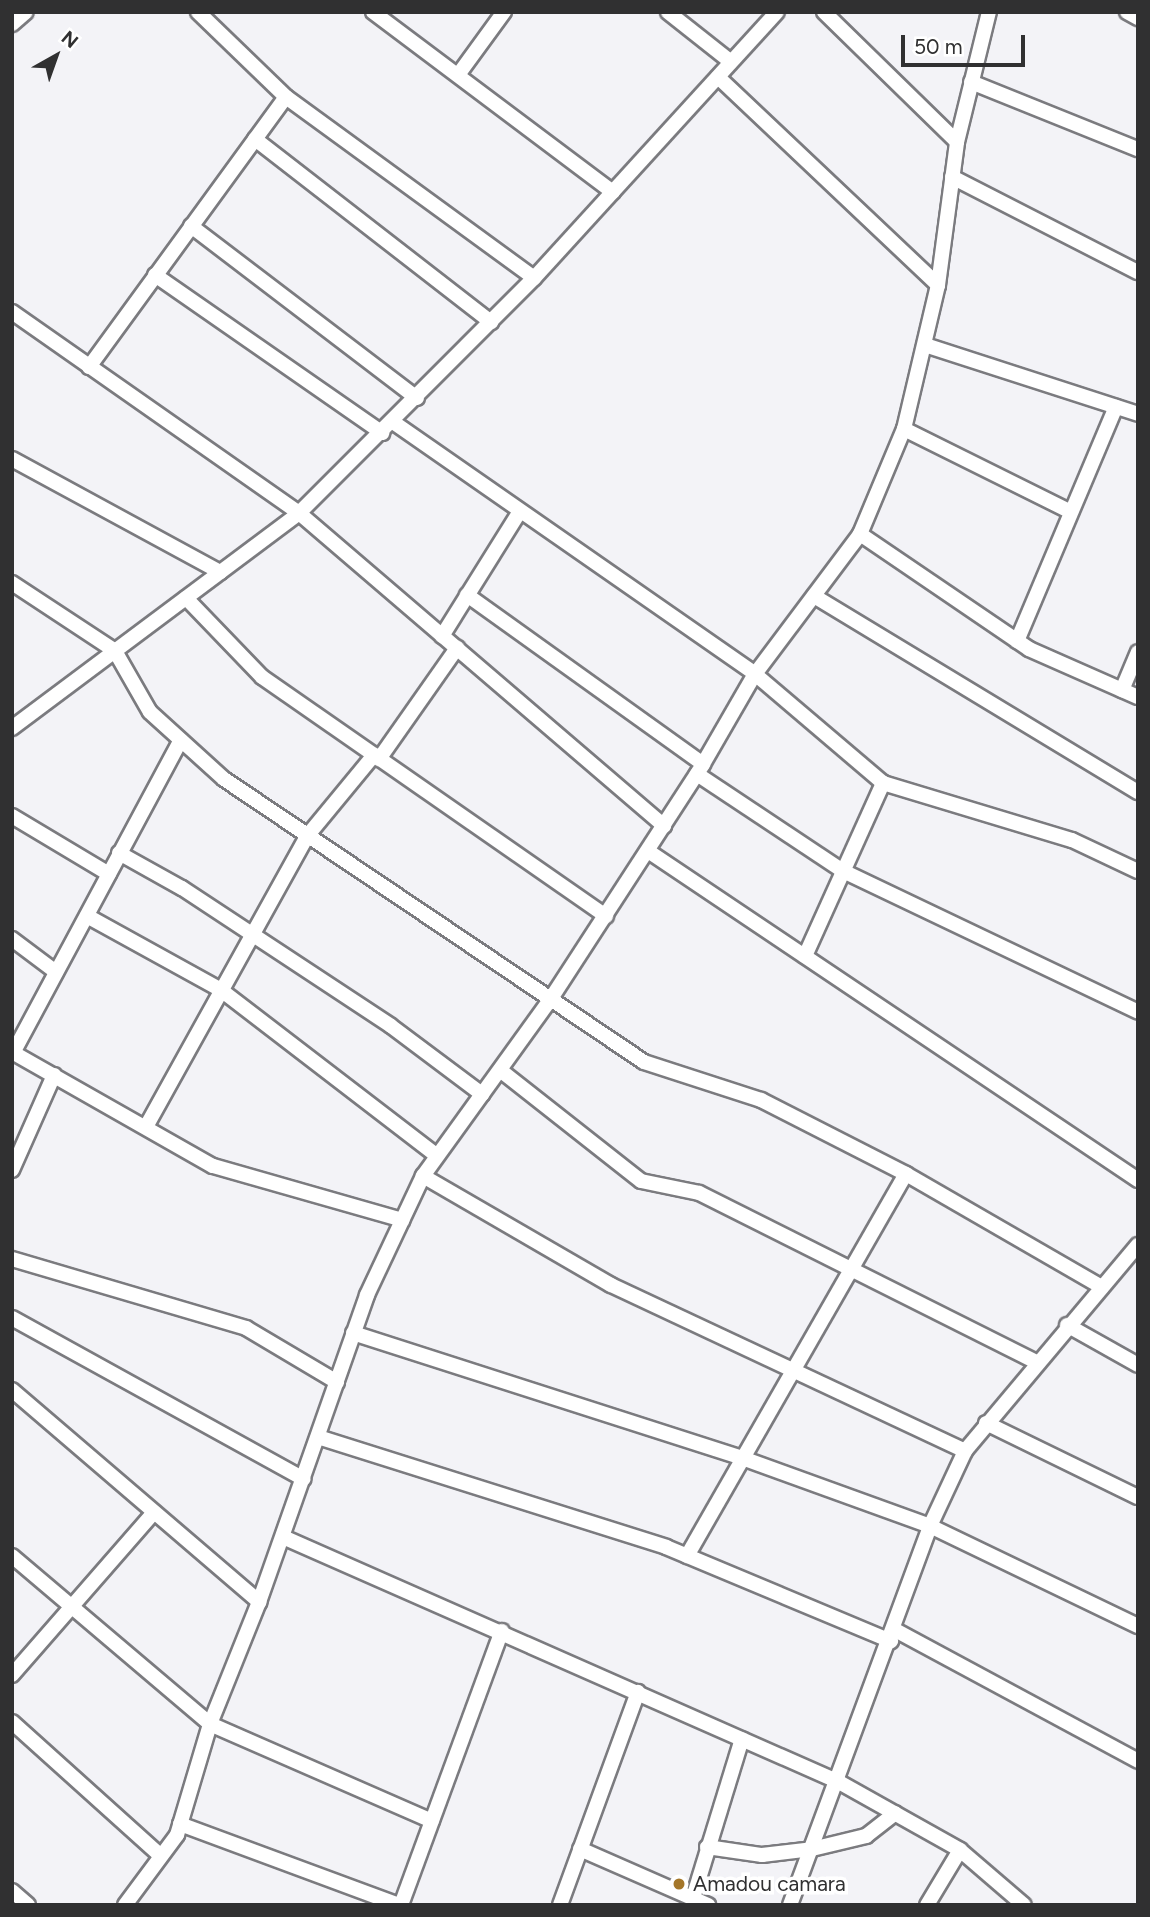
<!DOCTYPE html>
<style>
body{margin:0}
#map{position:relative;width:1150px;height:1917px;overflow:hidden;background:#f3f3f7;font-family:Figtree,sans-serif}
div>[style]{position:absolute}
.roads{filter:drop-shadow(2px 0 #7b7b7f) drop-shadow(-2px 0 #7b7b7f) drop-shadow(0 2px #7b7b7f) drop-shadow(0 -2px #7b7b7f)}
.minor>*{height:14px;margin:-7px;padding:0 7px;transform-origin:7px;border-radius:7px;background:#fff}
.dots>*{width:19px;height:19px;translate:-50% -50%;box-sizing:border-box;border:4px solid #fff;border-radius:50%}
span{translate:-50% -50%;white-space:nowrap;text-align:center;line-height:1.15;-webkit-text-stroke:7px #fff;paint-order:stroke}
.poi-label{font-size:21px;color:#303031}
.left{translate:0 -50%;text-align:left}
.frame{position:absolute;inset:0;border:14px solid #303031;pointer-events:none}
.north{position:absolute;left:21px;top:21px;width:70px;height:70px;-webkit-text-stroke:5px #fff;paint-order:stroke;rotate:40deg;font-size:19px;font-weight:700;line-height:28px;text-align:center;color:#303031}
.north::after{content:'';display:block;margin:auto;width:24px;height:32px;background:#303031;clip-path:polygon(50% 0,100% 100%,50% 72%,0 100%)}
.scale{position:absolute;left:901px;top:35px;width:124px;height:32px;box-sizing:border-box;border:4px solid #303031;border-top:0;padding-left:9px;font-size:21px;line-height:24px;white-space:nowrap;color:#303031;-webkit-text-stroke:5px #fff;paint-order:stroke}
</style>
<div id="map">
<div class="roads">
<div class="minor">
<div style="left:198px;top:12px;width:122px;rotate:44deg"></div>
<div style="left:286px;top:97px;width:307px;rotate:36.1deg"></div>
<div style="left:373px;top:12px;width:300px;rotate:36.9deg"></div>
<div style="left:668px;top:12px;width:80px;rotate:38.4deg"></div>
<div style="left:824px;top:12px;width:186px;rotate:44.3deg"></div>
<div style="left:1127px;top:12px;width:13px;rotate:29deg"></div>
<div style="left:12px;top:24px;width:18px;rotate:-41deg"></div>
<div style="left:458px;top:75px;width:78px;rotate:-53.9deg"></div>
<div style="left:718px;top:77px;width:303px;rotate:43.4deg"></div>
<div style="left:971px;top:82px;width:180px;rotate:21.9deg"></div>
<div style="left:255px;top:139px;width:299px;rotate:37.8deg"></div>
<div style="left:952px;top:177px;width:209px;rotate:27.1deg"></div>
<div style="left:191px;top:226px;width:284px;rotate:37.3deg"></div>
<div style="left:155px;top:275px;width:277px;rotate:34.8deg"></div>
<div style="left:12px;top:312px;width:350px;rotate:35deg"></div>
<div style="left:299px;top:513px;width:481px;rotate:40.6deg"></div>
<div style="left:925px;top:345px;width:224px;rotate:17.9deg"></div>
<div style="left:89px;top:367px;width:334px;rotate:-53.9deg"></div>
<div style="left:393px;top:422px;width:441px;rotate:34.8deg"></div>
<div style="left:755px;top:674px;width:168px;rotate:40.4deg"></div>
<div style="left:883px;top:783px;width:197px;rotate:16.8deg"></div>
<div style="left:1072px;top:840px;width:73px;rotate:25.2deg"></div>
<div style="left:904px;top:429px;width:186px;rotate:26.4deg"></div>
<div style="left:12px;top:459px;width:237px;rotate:28.5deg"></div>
<div style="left:860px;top:534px;width:204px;rotate:34.2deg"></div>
<div style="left:1029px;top:649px;width:119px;rotate:23.8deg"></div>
<div style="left:12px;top:583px;width:123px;rotate:33.4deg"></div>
<div style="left:115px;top:651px;width:70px;rotate:60.2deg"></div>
<div style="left:150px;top:712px;width:100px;rotate:42.2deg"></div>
<div style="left:224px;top:779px;width:506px;rotate:33.97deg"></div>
<div style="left:644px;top:1062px;width:123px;rotate:18deg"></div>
<div style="left:761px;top:1100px;width:163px;rotate:27deg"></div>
<div style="left:906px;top:1174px;width:226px;rotate:30deg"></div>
<div style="left:467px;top:595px;width:290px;rotate:35.6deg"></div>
<div style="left:814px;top:596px;width:379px;rotate:31.2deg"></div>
<div style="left:186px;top:598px;width:110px;rotate:46.1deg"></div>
<div style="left:262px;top:677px;width:419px;rotate:34.8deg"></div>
<div style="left:442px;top:636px;width:147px;rotate:-58deg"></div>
<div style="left:1017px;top:641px;width:254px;rotate:-67.1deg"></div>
<div style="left:1122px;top:690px;width:41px;rotate:-67.2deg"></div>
<div style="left:12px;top:728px;width:359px;rotate:-36.8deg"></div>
<div style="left:299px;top:513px;width:332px;rotate:-45deg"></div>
<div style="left:534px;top:278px;width:360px;rotate:-47.6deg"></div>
<div style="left:379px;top:759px;width:136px;rotate:-54.9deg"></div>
<div style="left:697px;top:774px;width:175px;rotate:33.6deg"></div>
<div style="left:843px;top:871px;width:327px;rotate:25.5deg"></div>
<div style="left:12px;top:816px;width:113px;rotate:30.9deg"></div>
<div style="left:648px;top:851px;width:590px;rotate:33.88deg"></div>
<div style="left:119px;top:853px;width:72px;rotate:29.1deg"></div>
<div style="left:182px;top:888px;width:250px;rotate:33.4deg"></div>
<div style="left:391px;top:1026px;width:114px;rotate:36.8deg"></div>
<div style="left:87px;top:916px;width:153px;rotate:28.9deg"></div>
<div style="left:221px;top:990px;width:272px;rotate:37.5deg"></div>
<div style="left:12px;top:939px;width:55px;rotate:36.9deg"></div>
<div style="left:805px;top:956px;width:190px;rotate:-65.7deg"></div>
<div style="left:12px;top:1052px;width:231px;rotate:29.6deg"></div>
<div style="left:213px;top:1166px;width:197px;rotate:15.9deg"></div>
<div style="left:13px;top:1053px;width:355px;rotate:-61.8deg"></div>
<div style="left:500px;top:1070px;width:179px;rotate:38.2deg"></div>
<div style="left:641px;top:1181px;width:59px;rotate:11.7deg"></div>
<div style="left:699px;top:1193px;width:378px;rotate:26.6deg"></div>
<div style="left:147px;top:1125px;width:332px;rotate:-61deg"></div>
<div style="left:308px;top:835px;width:104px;rotate:-50.5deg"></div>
<div style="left:12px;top:1170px;width:104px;rotate:-66.1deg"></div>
<div style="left:423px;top:1176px;width:217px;rotate:30.1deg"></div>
<div style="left:611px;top:1285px;width:391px;rotate:25.1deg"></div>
<div style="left:12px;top:1259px;width:244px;rotate:16.4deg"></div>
<div style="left:246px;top:1328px;width:106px;rotate:30.7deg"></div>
<div style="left:12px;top:1318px;width:333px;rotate:28.9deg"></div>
<div style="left:1067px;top:1325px;width:81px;rotate:29.4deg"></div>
<div style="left:353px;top:1333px;width:412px;rotate:17.8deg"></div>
<div style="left:745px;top:1459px;width:197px;rotate:19.9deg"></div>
<div style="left:930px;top:1526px;width:231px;rotate:25.7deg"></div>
<div style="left:12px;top:1390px;width:326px;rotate:40.6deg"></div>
<div style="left:986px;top:1423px;width:169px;rotate:26deg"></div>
<div style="left:318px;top:1437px;width:365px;rotate:17.5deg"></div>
<div style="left:666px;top:1547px;width:244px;rotate:22.7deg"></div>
<div style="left:283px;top:1537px;width:608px;rotate:23.78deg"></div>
<div style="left:839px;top:1782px;width:139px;rotate:29.3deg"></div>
<div style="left:960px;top:1850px;width:84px;rotate:40.7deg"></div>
<div style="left:12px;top:1556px;width:260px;rotate:40.3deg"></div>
<div style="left:210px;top:1724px;width:242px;rotate:23.6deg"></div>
<div style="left:687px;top:1556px;width:440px;rotate:-60.2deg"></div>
<div style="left:895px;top:1630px;width:276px;rotate:28.3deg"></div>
<div style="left:12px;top:1675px;width:216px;rotate:-48.9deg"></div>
<div style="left:12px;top:1722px;width:200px;rotate:42deg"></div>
<div style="left:180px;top:1824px;width:233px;rotate:20.3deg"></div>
<div style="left:707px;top:1847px;width:56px;rotate:8.3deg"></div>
<div style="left:762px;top:1855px;width:50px;rotate:-6.8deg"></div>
<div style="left:812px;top:1849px;width:56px;rotate:-13.5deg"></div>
<div style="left:866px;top:1836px;width:37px;rotate:-38deg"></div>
<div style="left:580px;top:1849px;width:140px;rotate:23.6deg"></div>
<div style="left:12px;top:1891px;width:21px;rotate:41deg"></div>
<div style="left:693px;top:1898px;width:166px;rotate:-72.9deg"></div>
<div style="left:125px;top:1905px;width:87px;rotate:-53.4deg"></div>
<div style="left:177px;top:1835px;width:116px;rotate:-73.4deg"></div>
<div style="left:210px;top:1724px;width:131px;rotate:-68.1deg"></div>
<div style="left:259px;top:1602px;width:325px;rotate:-70.6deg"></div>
<div style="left:367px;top:1295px;width:132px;rotate:-64.8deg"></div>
<div style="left:423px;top:1176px;width:217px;rotate:-54.2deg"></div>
<div style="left:550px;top:1000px;width:281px;rotate:-57deg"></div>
<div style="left:703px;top:764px;width:104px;rotate:-60deg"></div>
<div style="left:755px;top:674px;width:175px;rotate:-53.1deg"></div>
<div style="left:860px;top:534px;width:114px;rotate:-67.3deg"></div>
<div style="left:904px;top:429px;width:148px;rotate:-76.7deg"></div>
<div style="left:938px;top:285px;width:144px;rotate:-82.4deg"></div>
<div style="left:957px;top:142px;width:134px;rotate:-76.2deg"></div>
<div style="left:401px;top:1905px;width:292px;rotate:-69.8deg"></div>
<div style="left:560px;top:1905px;width:227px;rotate:-69.9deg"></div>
<div style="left:790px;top:1905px;width:404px;rotate:-69.7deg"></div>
<div style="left:930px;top:1526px;width:83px;rotate:-65deg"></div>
<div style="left:965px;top:1451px;width:269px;rotate:-50deg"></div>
<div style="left:927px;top:1905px;width:64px;rotate:-59deg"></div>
</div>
</div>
<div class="dots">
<div style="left:679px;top:1884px;background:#a47629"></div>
</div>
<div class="poi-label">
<span class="left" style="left:693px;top:1884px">Amadou camara</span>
</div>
<div class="frame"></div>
<div class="north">N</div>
<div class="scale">50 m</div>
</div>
